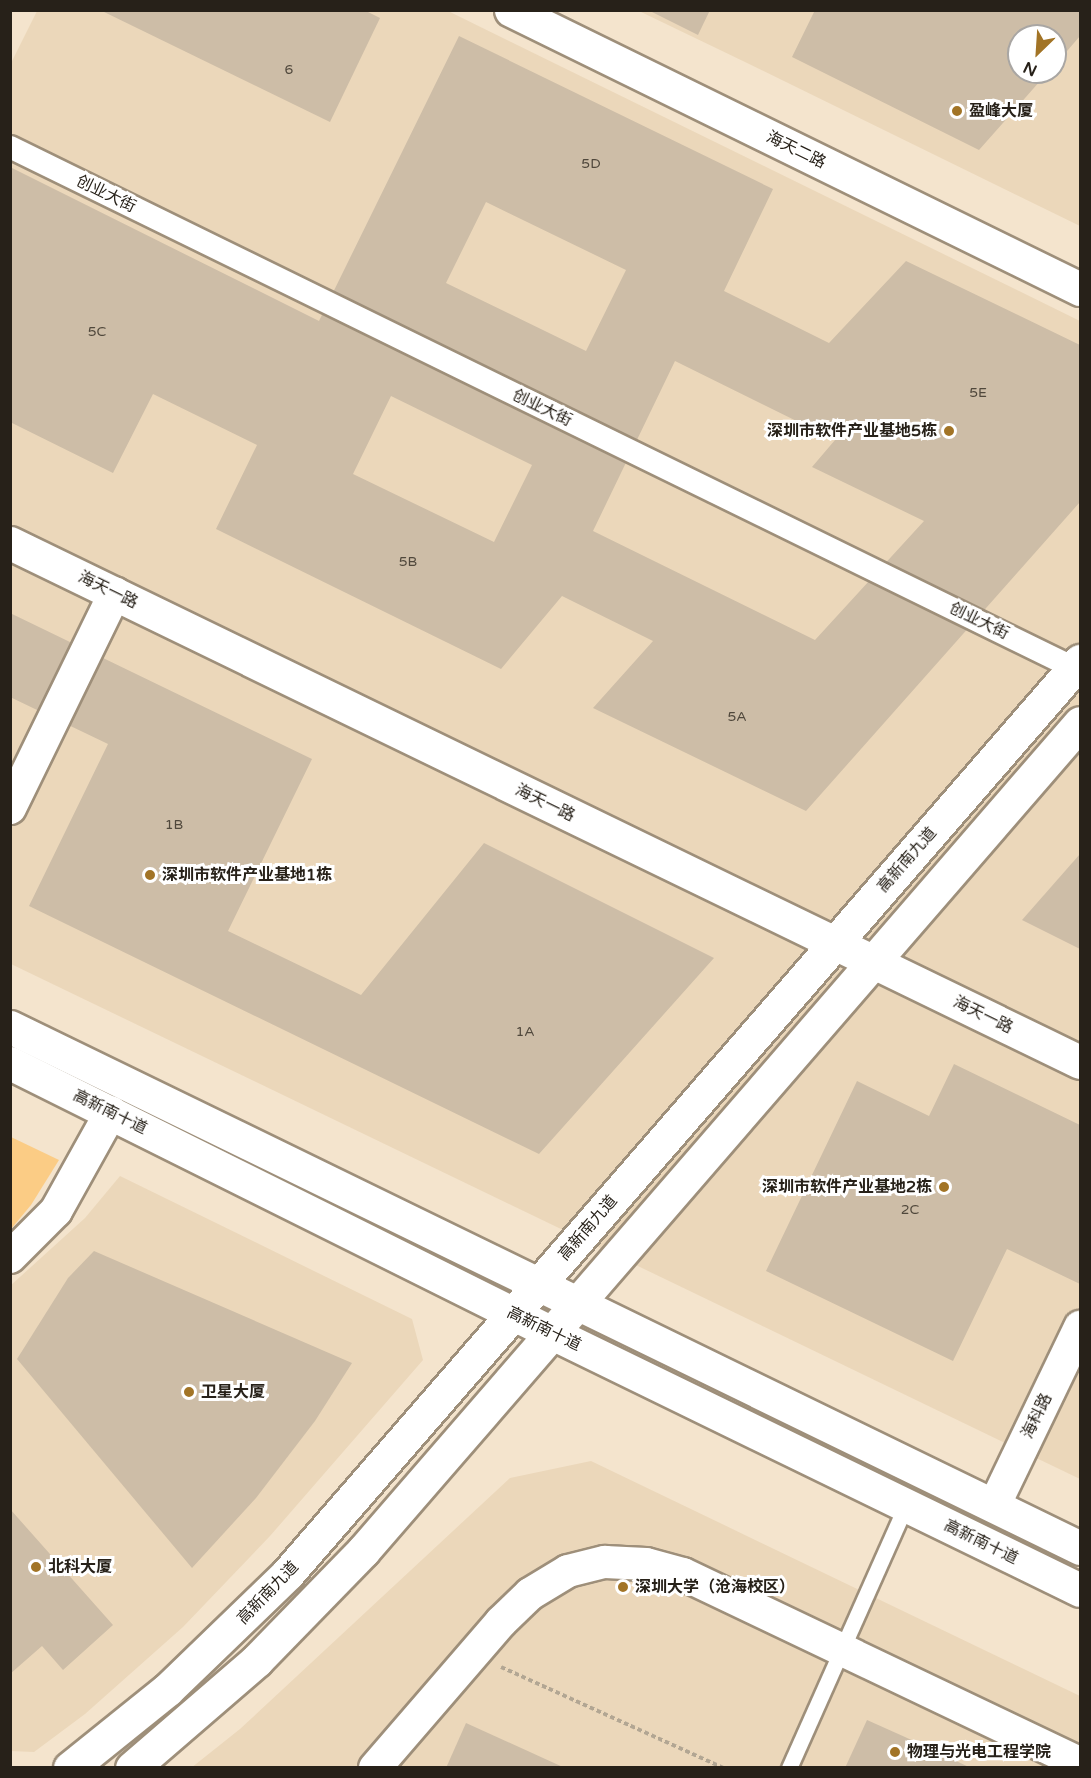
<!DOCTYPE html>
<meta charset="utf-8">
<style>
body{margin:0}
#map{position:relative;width:1091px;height:1778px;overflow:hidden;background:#f4e4cd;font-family:"Varela Round","Noto Sans SC",sans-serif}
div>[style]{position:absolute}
.built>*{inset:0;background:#ebd7ba}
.green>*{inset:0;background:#fbcc85}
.building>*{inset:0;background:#cdbda7}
.path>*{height:4px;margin-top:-2px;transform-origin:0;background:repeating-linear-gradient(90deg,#b2a693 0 4.5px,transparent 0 7.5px)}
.roads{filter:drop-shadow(2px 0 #9e8f7a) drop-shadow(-2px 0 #9e8f7a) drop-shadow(0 2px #9e8f7a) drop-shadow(0 -2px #9e8f7a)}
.service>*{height:15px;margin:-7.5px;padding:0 7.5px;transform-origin:7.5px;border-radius:7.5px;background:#fff}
.pedestrian>*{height:22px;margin:-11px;padding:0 11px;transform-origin:11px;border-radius:11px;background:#fff}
.minor>*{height:32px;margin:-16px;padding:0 16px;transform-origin:16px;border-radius:16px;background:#fff}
.tertiary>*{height:33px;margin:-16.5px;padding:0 16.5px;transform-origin:16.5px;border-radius:16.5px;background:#fff}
.secondary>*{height:33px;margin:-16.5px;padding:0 16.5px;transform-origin:16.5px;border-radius:16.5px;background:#fff}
.dots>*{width:16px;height:16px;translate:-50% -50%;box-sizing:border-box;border:3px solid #fff;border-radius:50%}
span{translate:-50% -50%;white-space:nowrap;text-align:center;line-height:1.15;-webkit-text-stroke:6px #fff;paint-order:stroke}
.number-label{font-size:14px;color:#50483c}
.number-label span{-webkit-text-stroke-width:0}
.poi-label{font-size:16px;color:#272119;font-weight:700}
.left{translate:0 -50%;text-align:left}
.right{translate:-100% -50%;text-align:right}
.street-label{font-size:16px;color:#272119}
.frame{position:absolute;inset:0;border:12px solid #272119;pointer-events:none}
.north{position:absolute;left:1007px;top:24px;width:60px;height:60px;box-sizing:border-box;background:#fff;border:2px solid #a9a6a3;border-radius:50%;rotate:205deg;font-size:16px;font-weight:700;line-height:24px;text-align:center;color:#272119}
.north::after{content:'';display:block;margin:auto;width:21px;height:27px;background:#a27426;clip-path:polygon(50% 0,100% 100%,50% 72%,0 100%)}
</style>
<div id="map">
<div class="built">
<div style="clip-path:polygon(37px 11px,448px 11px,1080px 321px,1080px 1479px,11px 964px,10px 65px)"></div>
<div style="clip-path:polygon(evenodd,639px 11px,1080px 11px,1080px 226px,745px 62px,639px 11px,1019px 36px,1055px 36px,1055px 72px,1019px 72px,1019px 36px)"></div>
<div style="clip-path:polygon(120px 1176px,412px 1319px,423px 1360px,270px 1536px,183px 1627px,85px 1714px,34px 1752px,10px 1751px,10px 1286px,85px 1218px)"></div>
<div style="clip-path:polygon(591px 1461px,1080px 1696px,1080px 1767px,191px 1768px,240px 1729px,510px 1478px)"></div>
</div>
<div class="green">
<div style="clip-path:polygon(11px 1137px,59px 1160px,31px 1205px,11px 1229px)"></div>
</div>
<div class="building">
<div style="clip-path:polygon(100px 10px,364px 10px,380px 18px,330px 122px)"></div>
<div style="clip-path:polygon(648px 10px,710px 10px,698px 35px)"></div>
<div style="clip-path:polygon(815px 10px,1080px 10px,1080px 36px,1055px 65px,1055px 36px,1019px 36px,1019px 72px,1048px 72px,979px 150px,792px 57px)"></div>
<div style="clip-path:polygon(evenodd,459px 36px,773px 189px,724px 291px,829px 343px,906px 261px,1080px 345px,1080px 502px,806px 811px,593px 708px,653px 641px,562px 596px,501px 669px,216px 529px,257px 445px,153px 394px,113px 473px,10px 422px,10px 167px,319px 321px,459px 36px,486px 202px,626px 270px,586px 351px,446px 283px,486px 202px,459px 36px,675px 361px,835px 440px,812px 467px,924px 521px,815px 640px,593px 531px,675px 361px,459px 36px,391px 396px,532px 465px,494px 542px,353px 474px,391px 396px)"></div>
<div style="clip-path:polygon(10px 613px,312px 759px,228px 931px,361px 995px,484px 843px,714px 958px,539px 1154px,29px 906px,108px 744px,10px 697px)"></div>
<div style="clip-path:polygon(1080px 854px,1080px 949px,1022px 920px)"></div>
<div style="clip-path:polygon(954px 1064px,1080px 1125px,1080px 1284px,1007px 1249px,953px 1361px,766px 1271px,857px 1081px,929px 1116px)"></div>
<div style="clip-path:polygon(94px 1251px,352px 1363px,315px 1421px,256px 1498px,192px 1568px,17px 1359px,68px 1278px)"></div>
<div style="clip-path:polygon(10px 1509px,113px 1625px,63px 1670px,42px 1646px,10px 1674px)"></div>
<div style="clip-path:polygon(867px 1720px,905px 1737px,971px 1768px,845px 1768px)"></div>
<div style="clip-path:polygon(466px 1723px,565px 1768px,446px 1768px)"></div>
</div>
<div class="path">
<div style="left:501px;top:1667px;width:245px;rotate:24.4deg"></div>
</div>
<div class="roads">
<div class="service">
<div style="left:789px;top:1768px;width:288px;rotate:-66deg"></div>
</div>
<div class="pedestrian">
<div style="left:10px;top:147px;width:1185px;rotate:26.09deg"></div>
</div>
<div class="minor">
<div style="left:10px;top:808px;width:239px;rotate:-64deg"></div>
<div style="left:10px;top:1257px;width:65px;rotate:-45deg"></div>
<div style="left:56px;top:1211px;width:113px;rotate:-60.9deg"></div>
<div style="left:994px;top:1506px;width:199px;rotate:-64.3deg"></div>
<div style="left:375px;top:1768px;width:193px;rotate:-49.2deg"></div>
<div style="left:501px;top:1622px;width:40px;rotate:-44deg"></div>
<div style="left:530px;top:1594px;width:44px;rotate:-31.2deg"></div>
<div style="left:568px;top:1571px;width:38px;rotate:-14deg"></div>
<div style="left:605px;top:1562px;width:41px;rotate:2.8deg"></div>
<div style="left:646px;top:1564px;width:38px;rotate:15deg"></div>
<div style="left:683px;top:1574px;width:440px;rotate:25.5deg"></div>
</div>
<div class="tertiary">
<div style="left:511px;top:10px;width:634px;rotate:26.12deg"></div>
<div style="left:10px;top:543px;width:1189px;rotate:25.88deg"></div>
<div style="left:70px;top:1768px;width:124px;rotate:-38.8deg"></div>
<div style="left:167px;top:1690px;width:168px;rotate:-44deg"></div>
<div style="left:288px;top:1573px;width:1208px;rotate:-49.03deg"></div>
<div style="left:132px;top:1768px;width:165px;rotate:-40.8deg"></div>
<div style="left:257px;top:1660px;width:152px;rotate:-45.8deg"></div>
<div style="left:363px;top:1551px;width:1095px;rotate:-49.11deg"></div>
</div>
<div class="secondary">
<div style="left:10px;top:1027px;width:1190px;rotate:25.96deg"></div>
<div style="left:10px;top:1063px;width:606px;rotate:26.48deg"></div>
<div style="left:552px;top:1333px;width:587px;rotate:25.95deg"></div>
</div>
</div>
<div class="dots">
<div style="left:957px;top:111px;background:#a27426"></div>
<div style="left:949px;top:431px;background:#a27426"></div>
<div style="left:150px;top:875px;background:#a27426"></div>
<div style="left:944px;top:1187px;background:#a27426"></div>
<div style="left:189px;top:1392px;background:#a27426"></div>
<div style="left:36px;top:1567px;background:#a27426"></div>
<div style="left:623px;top:1587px;background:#a27426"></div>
<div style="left:895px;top:1752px;background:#a27426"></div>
</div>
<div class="number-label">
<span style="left:289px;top:70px">6</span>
<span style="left:591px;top:164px">5D</span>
<span style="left:97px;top:332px">5C</span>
<span style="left:978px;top:393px">5E</span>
<span style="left:408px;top:562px">5B</span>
<span style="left:737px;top:717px">5A</span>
<span style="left:174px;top:825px">1B</span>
<span style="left:525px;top:1032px">1A</span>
<span style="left:910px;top:1210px">2C</span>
</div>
<div class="poi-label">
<span class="left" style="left:969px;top:111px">盈峰大厦</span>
<span class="right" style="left:937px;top:431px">深圳市软件产业基地5栋</span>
<span class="left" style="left:162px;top:875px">深圳市软件产业基地1栋</span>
<span class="right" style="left:932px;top:1187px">深圳市软件产业基地2栋</span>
<span class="left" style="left:201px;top:1392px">卫星大厦</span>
<span class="left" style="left:48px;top:1567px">北科大厦</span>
<span class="left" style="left:635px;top:1587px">深圳大学（沧海校区）</span>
<span class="left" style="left:907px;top:1752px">物理与光电工程学院</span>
</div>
<div class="street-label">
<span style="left:796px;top:150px;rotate:26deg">海天二路</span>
<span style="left:106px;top:194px;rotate:26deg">创业大街</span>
<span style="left:542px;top:408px;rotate:26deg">创业大街</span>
<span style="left:108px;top:590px;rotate:26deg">海天一路</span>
<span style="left:979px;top:621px;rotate:26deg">创业大街</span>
<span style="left:545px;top:803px;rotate:26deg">海天一路</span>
<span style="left:907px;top:860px;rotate:-49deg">高新南九道</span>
<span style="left:983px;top:1015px;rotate:26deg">海天一路</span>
<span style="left:110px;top:1112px;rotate:26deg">高新南十道</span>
<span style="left:588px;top:1228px;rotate:-49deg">高新南九道</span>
<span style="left:544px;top:1329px;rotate:26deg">高新南十道</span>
<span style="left:1037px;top:1416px;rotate:-64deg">海科路</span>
<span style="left:981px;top:1542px;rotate:26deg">高新南十道</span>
<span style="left:268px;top:1593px;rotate:-46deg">高新南九道</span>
</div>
<div class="frame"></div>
<div class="north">N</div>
</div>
